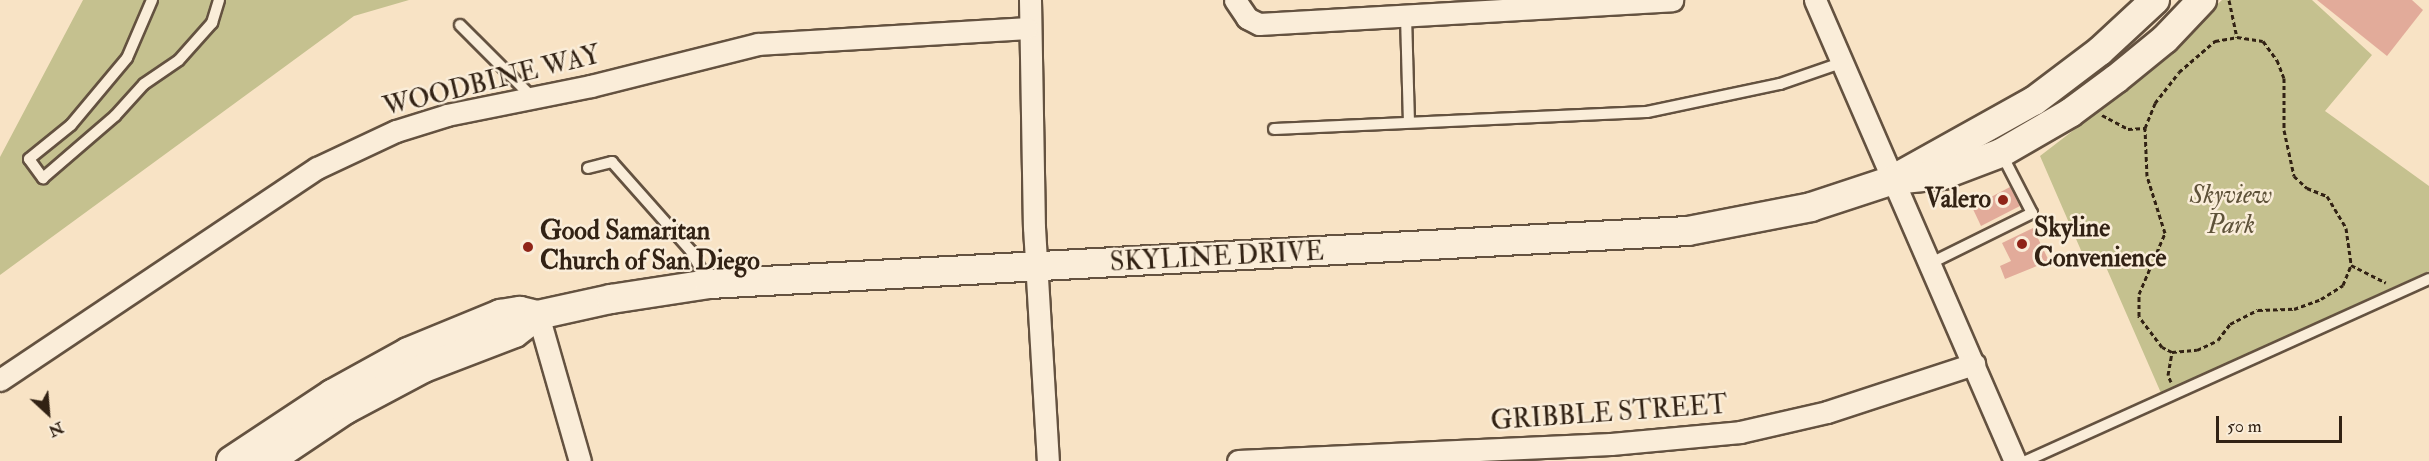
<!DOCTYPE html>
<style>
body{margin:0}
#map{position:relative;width:2429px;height:461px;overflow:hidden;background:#f8e3c5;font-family:"IM FELL Double Pica",serif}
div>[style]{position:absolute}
.green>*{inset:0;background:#c5c18f}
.building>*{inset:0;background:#e2ab9a}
.path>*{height:3px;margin-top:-1.5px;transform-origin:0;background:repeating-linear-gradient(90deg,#322214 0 4.5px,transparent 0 7.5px)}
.roads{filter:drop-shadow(2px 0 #645240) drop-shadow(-2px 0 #645240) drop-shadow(0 2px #645240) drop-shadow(0 -2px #645240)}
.service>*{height:10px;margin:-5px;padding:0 5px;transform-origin:5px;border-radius:5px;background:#faedd9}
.minor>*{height:21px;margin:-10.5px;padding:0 10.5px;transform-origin:10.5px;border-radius:10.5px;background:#faedd9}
.secondary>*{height:28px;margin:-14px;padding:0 14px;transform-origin:14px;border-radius:14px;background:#faedd9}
.dots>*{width:16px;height:16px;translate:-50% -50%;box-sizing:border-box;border:3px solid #faedd9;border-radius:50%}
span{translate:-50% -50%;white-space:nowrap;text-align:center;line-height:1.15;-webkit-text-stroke:5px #faedd9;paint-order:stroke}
.street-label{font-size:26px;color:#322214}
.park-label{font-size:26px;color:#5e5239;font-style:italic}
.poi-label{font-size:26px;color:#322214;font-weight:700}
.right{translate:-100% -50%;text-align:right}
.left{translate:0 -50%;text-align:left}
.north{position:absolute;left:18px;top:383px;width:60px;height:60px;-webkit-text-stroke:4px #faedd9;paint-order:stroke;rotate:154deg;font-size:16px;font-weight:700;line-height:24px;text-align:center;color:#322214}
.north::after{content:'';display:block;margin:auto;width:21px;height:27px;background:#322214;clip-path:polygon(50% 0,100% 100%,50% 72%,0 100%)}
.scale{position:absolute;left:2216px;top:416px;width:126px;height:27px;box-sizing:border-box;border:3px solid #322214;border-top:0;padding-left:8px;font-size:18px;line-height:21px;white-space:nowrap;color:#322214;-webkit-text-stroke:4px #faedd9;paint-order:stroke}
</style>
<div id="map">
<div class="green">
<div style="clip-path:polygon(83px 0,409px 0,354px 16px,0 275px,0 157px)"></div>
<div style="clip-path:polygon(2222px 0,2312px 0,2372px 55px,2325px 111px,2429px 186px,2429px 271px,2161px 393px,2099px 251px,2083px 255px,2040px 156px,2109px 103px)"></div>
</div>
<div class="building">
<div style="clip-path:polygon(2317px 0,2412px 0,2423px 10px,2387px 56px)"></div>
<div style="clip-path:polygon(2010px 187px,2020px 206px,1981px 226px,1972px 207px)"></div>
<div style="clip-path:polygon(2033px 228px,2049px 261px,2005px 279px,2000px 266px,2011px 261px,2002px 243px)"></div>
</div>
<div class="path">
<div style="left:2229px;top:0;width:38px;rotate:78deg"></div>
<div style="left:2102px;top:115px;width:30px;rotate:28deg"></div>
<div style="left:2128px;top:129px;width:17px;rotate:-3deg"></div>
<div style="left:2172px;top:352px;width:11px;rotate:-153deg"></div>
<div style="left:2162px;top:347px;width:39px;rotate:-127deg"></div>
<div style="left:2139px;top:316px;width:22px;rotate:-90deg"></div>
<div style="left:2139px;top:294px;width:66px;rotate:-66.9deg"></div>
<div style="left:2165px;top:233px;width:60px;rotate:-107.5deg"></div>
<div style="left:2147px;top:176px;width:48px;rotate:-92.4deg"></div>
<div style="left:2145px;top:128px;width:27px;rotate:-68deg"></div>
<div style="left:2155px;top:103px;width:39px;rotate:-52deg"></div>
<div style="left:2179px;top:72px;width:48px;rotate:-40.7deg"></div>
<div style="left:2215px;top:41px;width:22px;rotate:-10deg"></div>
<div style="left:2237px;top:37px;width:26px;rotate:9deg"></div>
<div style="left:2263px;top:41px;width:24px;rotate:54deg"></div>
<div style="left:2277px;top:60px;width:19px;rotate:69deg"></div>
<div style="left:2284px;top:78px;width:52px;rotate:90deg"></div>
<div style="left:2284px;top:130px;width:47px;rotate:77.7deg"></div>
<div style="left:2294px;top:176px;width:18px;rotate:43deg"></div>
<div style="left:2307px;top:188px;width:22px;rotate:22deg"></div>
<div style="left:2327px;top:196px;width:37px;rotate:59deg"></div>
<div style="left:2346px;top:228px;width:37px;rotate:82deg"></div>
<div style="left:2171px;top:382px;width:8px;rotate:-113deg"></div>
<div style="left:2168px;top:375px;width:23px;rotate:-80deg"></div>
<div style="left:2172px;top:352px;width:25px;rotate:-5deg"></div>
<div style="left:2197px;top:350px;width:23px;rotate:-25deg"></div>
<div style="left:2218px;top:340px;width:20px;rotate:-53deg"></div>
<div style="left:2230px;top:324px;width:31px;rotate:-27deg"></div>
<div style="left:2258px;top:310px;width:36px;rotate:-2deg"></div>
<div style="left:2294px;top:309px;width:29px;rotate:-20deg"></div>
<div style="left:2321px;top:299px;width:26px;rotate:-32deg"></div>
<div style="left:2343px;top:285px;width:22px;rotate:-68deg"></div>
<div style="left:2351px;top:265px;width:39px;rotate:27deg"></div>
</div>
<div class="roads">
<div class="service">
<div style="left:152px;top:0;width:63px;rotate:113.3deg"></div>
<div style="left:127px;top:58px;width:87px;rotate:129.9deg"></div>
<div style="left:71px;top:125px;width:54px;rotate:141deg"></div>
<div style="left:29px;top:159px;width:24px;rotate:54deg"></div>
<div style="left:43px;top:178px;width:95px;rotate:-40.7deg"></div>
<div style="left:115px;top:116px;width:43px;rotate:-47.8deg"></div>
<div style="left:144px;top:84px;width:42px;rotate:-34.4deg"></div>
<div style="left:179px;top:60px;width:50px;rotate:-48.3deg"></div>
<div style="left:212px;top:23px;width:24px;rotate:-73deg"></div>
<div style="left:1406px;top:16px;width:106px;rotate:88.4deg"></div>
<div style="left:460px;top:25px;width:103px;rotate:45deg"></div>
<div style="left:1274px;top:129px;width:373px;rotate:-2.6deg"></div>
<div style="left:1647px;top:112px;width:136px;rotate:-11.9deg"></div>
<div style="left:1780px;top:84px;width:65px;rotate:-19deg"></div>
<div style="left:588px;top:168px;width:25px;rotate:-14deg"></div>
<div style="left:612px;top:162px;width:119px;rotate:48.4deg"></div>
<div style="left:691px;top:251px;width:34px;rotate:62deg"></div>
<div style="left:1929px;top:264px;width:115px;rotate:-26.3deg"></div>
<div style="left:2032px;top:213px;width:68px;rotate:-117.3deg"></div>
<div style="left:2026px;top:461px;width:442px;rotate:-24.3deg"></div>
</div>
<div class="minor">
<div style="left:1030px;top:0;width:227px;rotate:89deg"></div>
<div style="left:1034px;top:227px;width:234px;rotate:86.6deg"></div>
<div style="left:1235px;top:0;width:22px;rotate:56deg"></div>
<div style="left:1247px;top:18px;width:13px;rotate:27deg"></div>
<div style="left:1259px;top:24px;width:414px;rotate:-3.3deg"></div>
<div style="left:1815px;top:0;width:503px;rotate:66.55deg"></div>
<div style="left:538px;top:315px;width:152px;rotate:74deg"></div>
<div style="left:0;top:380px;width:381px;rotate:-33.8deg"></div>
<div style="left:317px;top:168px;width:87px;rotate:-25.1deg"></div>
<div style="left:396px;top:131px;width:53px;rotate:-17.4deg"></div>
<div style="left:447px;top:115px;width:147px;rotate:-11.4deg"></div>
<div style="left:591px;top:86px;width:172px;rotate:-14.1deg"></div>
<div style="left:758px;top:44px;width:269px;rotate:-3.4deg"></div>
<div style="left:1238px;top:461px;width:373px;rotate:-2.6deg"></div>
<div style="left:1611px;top:444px;width:130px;rotate:-5.3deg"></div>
<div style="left:1740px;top:432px;width:89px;rotate:-12.9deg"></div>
<div style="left:1827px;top:412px;width:155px;rotate:-18.1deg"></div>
</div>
<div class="secondary">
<div style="left:1899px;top:176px;width:154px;rotate:-29.1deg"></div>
<div style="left:2034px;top:101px;width:83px;rotate:-37.1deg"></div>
<div style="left:2100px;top:51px;width:75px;rotate:-42.8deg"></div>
<div style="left:231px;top:461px;width:121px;rotate:-33.6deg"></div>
<div style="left:332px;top:394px;width:87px;rotate:-28.9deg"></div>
<div style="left:408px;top:352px;width:100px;rotate:-22.4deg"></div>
<div style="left:500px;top:314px;width:20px;rotate:-9deg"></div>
<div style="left:520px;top:311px;width:18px;rotate:13deg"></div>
<div style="left:269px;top:461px;width:92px;rotate:-33.9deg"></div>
<div style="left:345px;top:410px;width:89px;rotate:-28deg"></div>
<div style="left:424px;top:368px;width:97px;rotate:-21deg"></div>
<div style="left:515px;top:333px;width:29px;rotate:-38deg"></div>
<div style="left:538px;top:315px;width:75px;rotate:-12.4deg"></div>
<div style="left:611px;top:299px;width:99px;rotate:-8.7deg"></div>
<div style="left:709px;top:284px;width:980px;rotate:-3.1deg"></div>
<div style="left:1688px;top:231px;width:125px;rotate:-11deg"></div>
<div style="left:1811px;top:207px;width:86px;rotate:-18.2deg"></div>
<div style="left:1893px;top:180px;width:50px;rotate:-5.7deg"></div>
<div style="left:1943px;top:175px;width:62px;rotate:-20.8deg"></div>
<div style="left:2001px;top:153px;width:80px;rotate:-30.1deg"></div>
<div style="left:2070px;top:113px;width:57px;rotate:-36.5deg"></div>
<div style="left:2116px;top:79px;width:63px;rotate:-39.2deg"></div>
<div style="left:2165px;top:39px;width:54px;rotate:-46.5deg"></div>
</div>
</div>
<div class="dots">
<div style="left:2003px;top:200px;background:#8f2418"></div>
<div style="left:2022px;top:244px;background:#8f2418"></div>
<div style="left:528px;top:247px;background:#8f2418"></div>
</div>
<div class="street-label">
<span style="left:492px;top:82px;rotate:-14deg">WOODBINE WAY</span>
<span style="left:1217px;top:258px;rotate:-3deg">SKYLINE DRIVE</span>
<span style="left:1609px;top:414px;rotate:-4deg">GRIBBLE STREET</span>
</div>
<div class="park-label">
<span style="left:2231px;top:211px">Skyview<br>Park</span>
</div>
<div class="poi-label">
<span class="right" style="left:1991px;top:200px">Valero</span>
<span class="left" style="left:2034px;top:244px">Skyline<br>Convenience</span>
<span class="left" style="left:540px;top:247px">Good Samaritan<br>Church of San Diego</span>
</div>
<div class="north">N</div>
<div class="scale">50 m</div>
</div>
